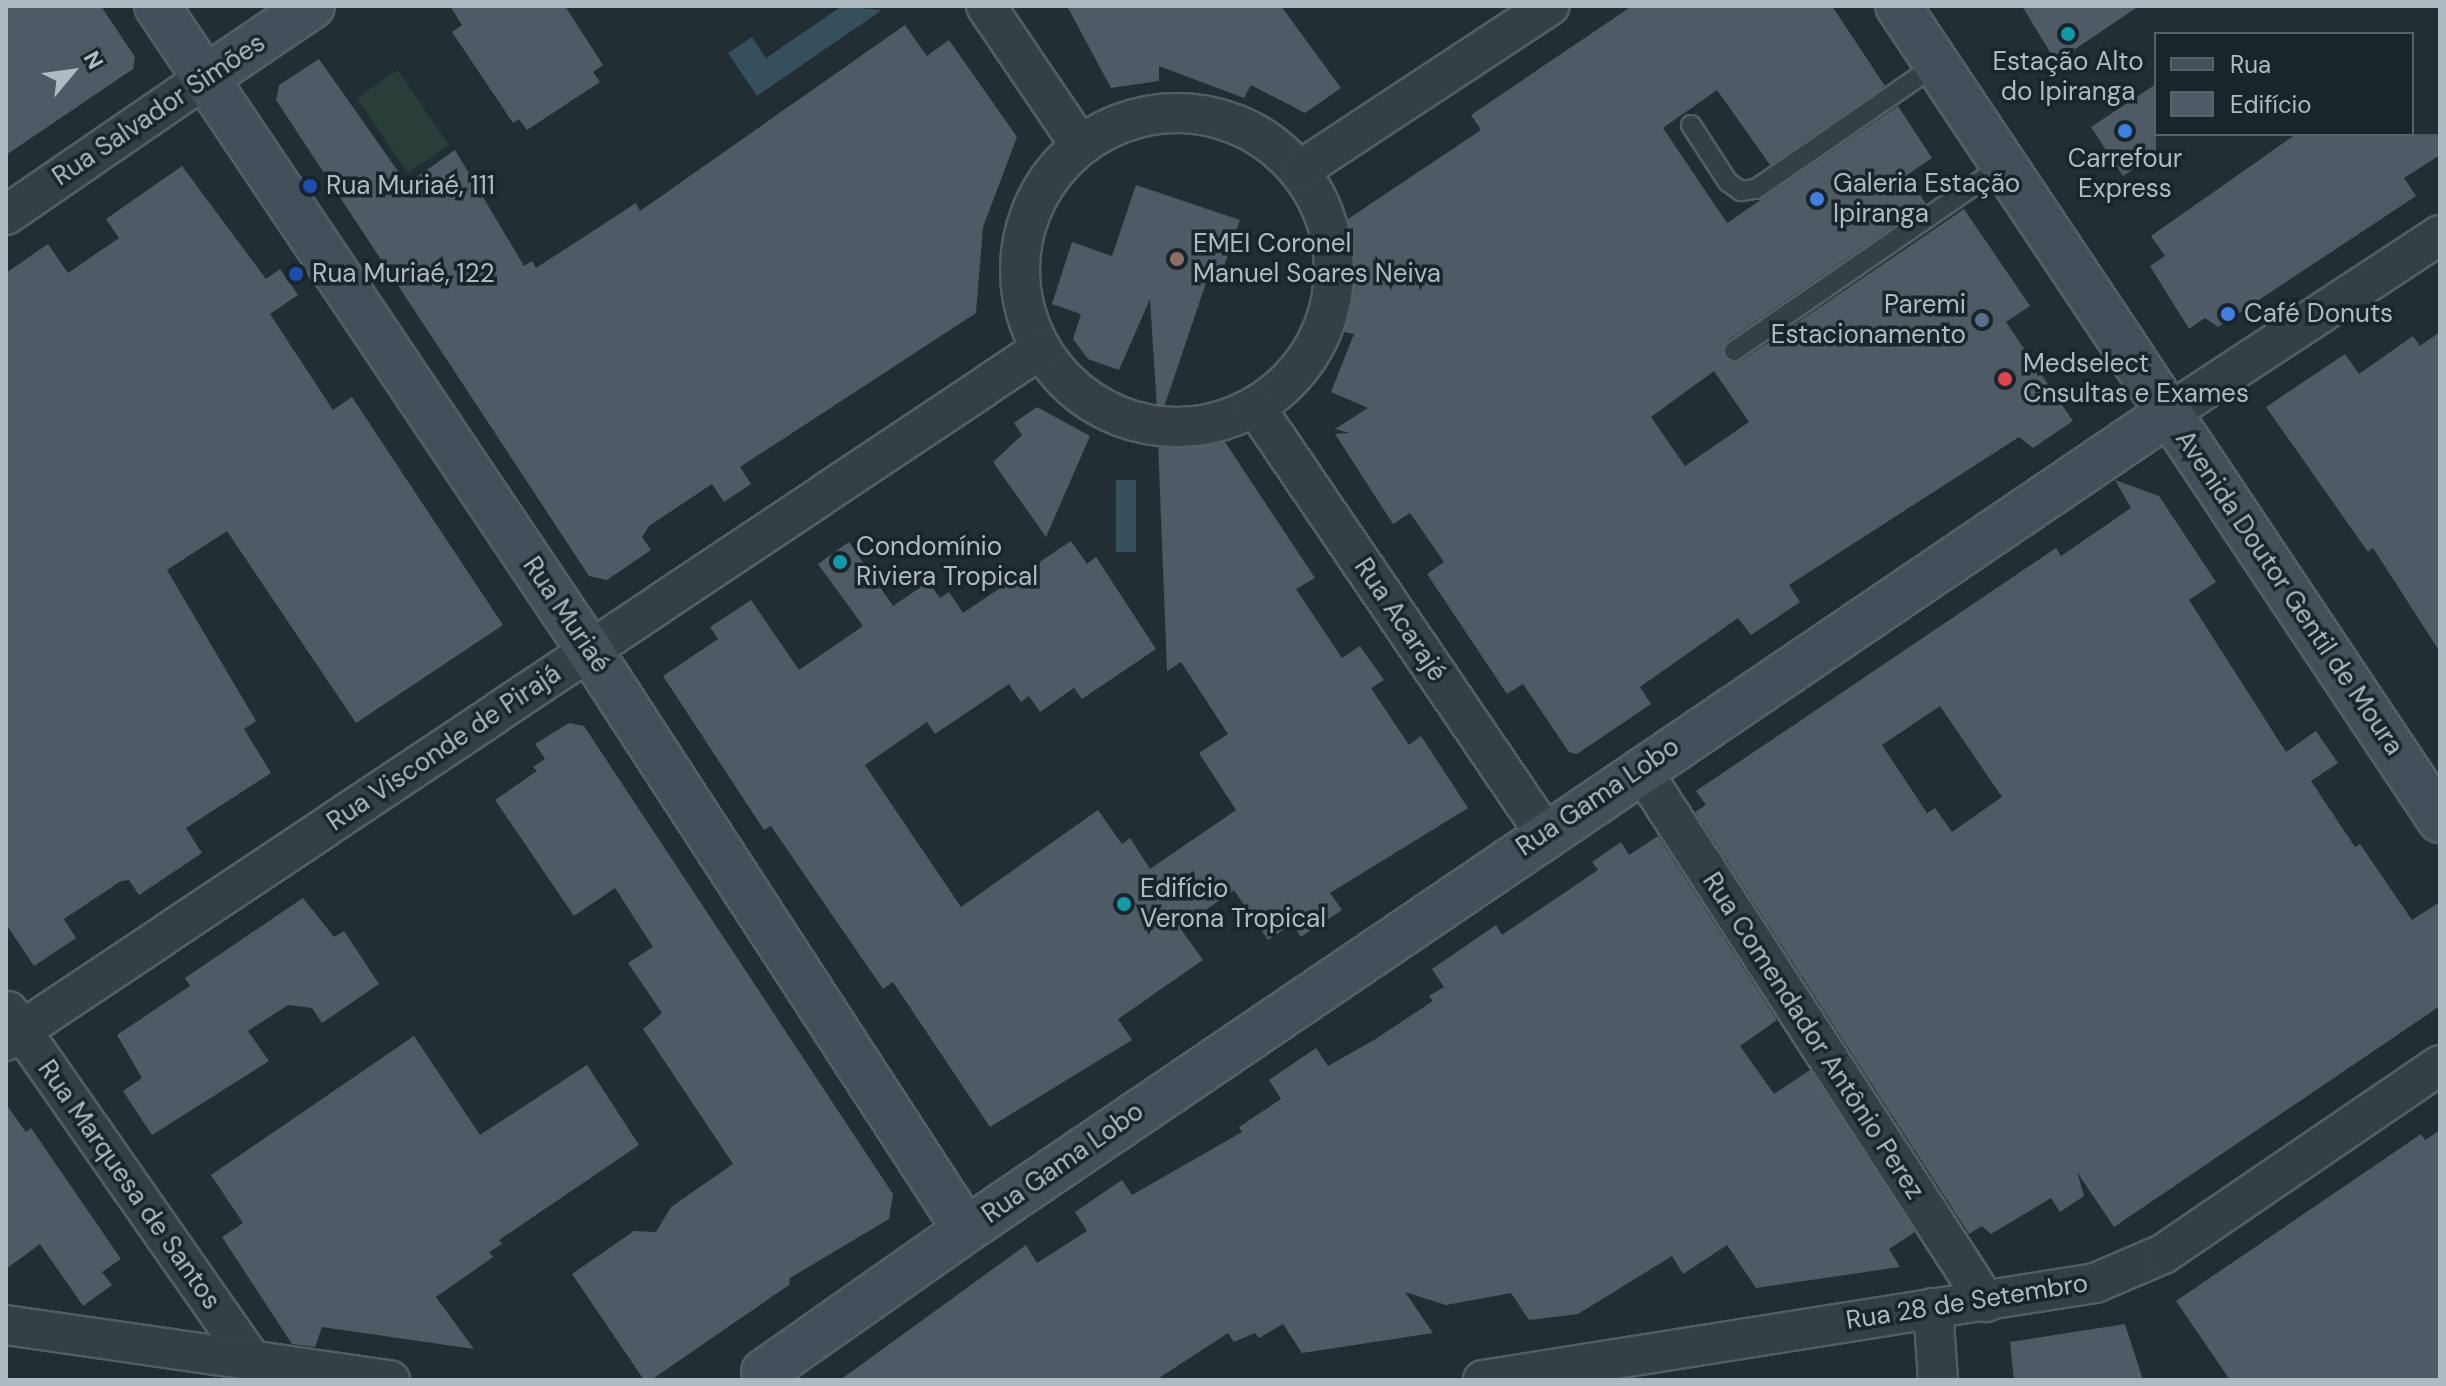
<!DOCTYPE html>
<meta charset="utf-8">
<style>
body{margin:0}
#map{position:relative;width:2446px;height:1386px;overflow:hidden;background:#212f35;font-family:"DM Sans",sans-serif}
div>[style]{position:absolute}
.green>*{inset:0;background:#293e38}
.water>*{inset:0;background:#364f5c}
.building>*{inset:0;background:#4d5c64}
.roads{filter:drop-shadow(2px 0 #525e64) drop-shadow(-2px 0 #525e64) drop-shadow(0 2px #525e64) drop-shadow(0 -2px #525e64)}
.lane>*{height:18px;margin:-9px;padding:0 9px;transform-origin:9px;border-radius:9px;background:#354046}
.street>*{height:38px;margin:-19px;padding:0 19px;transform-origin:19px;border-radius:19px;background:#354046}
.street>.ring{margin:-19px;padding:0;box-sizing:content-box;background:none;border:38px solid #354046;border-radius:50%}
.secondary>*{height:44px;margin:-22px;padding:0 22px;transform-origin:22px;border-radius:22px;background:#435059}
.dots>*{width:22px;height:22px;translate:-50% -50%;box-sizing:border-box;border:4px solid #1a252b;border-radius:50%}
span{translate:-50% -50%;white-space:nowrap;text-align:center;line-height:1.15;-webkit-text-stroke:7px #1a252b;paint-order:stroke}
.poi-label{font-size:26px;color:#afbbc3}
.left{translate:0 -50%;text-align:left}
.right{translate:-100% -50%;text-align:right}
.street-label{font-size:26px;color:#afbbc3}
.frame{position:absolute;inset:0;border:8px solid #afbbc3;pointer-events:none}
.legend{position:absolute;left:2154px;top:32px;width:260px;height:104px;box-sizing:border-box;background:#1a252b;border:2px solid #566168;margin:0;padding:10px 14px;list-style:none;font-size:24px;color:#afbbc3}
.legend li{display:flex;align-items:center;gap:16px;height:40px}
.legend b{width:40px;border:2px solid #566168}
.north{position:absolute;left:32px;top:32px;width:80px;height:80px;-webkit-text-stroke:6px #1a252b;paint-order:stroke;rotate:61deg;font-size:22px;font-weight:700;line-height:32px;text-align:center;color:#afbbc3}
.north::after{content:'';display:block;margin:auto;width:28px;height:36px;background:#afbbc3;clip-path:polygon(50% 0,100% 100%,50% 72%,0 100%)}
</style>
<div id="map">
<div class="green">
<div style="clip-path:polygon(398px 70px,449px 145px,408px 173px,357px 98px)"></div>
</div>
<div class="water">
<div style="clip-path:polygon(842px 6px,882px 10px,757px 96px,728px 53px,752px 37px,766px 58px)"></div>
<div style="clip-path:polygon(1116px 480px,1136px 480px,1136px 552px,1116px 552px)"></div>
</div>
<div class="building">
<div style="clip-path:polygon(6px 6px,101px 6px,135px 57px,133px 69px,6px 155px)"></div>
<div style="clip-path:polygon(450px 6px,565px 6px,603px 65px,593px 72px,600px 82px,527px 130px,519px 119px,513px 123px,452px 32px,462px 25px)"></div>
<div style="clip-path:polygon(1067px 6px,1281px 6px,1341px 88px,1305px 113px,1251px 85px,1244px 98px,1159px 66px,1159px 81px,1111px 88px)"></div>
<div style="clip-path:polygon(evenodd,1632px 6px,1832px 6px,1885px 86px,1770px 165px,1717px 90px,1663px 128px,1727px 223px,1898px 106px,1932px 158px,1907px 175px,1926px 204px,1727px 341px,1725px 358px,1741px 361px,1964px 209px,2030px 306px,2006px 322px,2073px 421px,2033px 448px,2019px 437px,1789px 585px,1800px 602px,1751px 635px,1738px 618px,1640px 687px,1651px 704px,1577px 754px,1569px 752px,1523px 684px,1507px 694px,1427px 574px,1444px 562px,1410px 513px,1393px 524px,1335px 434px,1350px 433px,1335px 429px,1368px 408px,1331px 392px,1354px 334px,1334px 330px,1344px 268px,1352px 269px,1348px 219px,1481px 130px,1471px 115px,1632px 6px,1714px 371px,1749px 422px,1685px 466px,1651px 417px,1714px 371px)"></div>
<div style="clip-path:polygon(2022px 6px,2139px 6px,2056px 62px)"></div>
<div style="clip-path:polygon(905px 25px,927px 56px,949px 40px,1017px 137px,983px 227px,976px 313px,740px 467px,751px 484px,724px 502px,712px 484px,649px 526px,642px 537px,651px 550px,607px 580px,589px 576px,276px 100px,279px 85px,319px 59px,407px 184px,455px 150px,524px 266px,532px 261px,536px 268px,636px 203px,640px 211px)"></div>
<div style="clip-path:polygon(2156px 84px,2156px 154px,2123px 176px,2091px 127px)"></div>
<div style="clip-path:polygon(2296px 134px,2440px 134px,2440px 155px,2404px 178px,2416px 196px,2218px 327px,2205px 318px,2189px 329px,2150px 266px,2165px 256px,2151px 236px)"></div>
<div style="clip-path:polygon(182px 166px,266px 279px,280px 269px,298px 295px,270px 314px,333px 410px,352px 397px,503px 625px,356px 723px,227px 531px,167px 570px,256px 721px,244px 729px,271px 773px,186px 828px,202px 853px,139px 895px,129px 880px,121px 881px,64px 919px,76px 938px,34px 966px,6px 924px,6px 273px,48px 244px,68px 273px,119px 238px,106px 219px)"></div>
<div style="clip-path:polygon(1136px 185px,1240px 220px,1223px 269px,1212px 265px,1158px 425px,1150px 299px,1119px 370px,1088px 359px,1073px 339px,1081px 314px,1052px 304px,1072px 242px,1112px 256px)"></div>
<div style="clip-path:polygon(2440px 332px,2440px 652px,2373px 548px,2368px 552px,2266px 407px,2345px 354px,2359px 374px,2413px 336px,2420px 346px)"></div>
<div style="clip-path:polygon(1037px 407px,1090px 436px,1046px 537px,993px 462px,1022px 435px,1014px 423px)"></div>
<div style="clip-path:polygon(1223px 439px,1315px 578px,1296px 589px,1342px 658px,1360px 646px,1384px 680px,1371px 688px,1409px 745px,1421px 736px,1468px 808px,1330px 893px,1342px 910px,1301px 937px,1292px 924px,1268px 940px,1234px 890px,1180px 928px,1203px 960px,1118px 1019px,1132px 1040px,990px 1127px,893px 982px,883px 989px,771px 826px,764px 830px,663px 676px,718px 639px,710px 627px,751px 600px,799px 670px,863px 626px,818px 564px,849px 542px,893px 606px,928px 582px,940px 598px,949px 592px,963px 613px,1071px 541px,1087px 564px,1096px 557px,1156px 649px,1082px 699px,1074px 688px,1040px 712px,1029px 696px,1021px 702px,1009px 684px,935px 734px,927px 722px,865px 765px,961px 907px,1098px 810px,1122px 844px,1130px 838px,1150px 869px,1236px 810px,1199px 753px,1228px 734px,1181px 662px,1167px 671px,1158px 441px)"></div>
<div style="clip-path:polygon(evenodd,2115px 480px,2159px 496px,2216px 582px,2189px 600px,2286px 752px,2316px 731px,2338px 763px,2311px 781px,2355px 847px,2360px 844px,2412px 920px,2440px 902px,2440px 1006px,2114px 1227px,2077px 1172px,2084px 1196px,2060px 1212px,2051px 1198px,1991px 1234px,1982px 1226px,1969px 1234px,1695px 812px,1706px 805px,1696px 791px,2056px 548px,2061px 556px,2131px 508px,2115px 480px,1940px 706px,2002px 797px,1952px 832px,1935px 808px,1927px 813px,1882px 745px,1940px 706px)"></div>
<div style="clip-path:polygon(569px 723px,584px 726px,893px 1194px,889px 1219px,790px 1278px,789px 1285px,651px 1380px,644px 1380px,572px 1274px,634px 1231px,656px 1232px,671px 1207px,733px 1164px,643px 1029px,662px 1013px,628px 963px,653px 947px,615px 888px,574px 916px,495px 800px,537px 771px,533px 767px,545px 759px,535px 744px)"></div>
<div style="clip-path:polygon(1658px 836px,1777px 1020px,1740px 1046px,1774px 1094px,1810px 1070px,1915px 1232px,1889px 1249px,1900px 1267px,1756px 1288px,1727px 1245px,1683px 1274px,1672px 1256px,1578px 1314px,1529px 1320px,1511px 1293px,1446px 1305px,1405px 1292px,1433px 1333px,1302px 1353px,1283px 1324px,1259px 1338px,1255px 1333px,1234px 1342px,1228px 1333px,1156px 1380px,840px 1380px,1026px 1245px,1037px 1263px,1087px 1231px,1075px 1212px,1122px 1180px,1132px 1195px,1242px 1132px,1239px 1127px,1281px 1099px,1269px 1080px,1316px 1048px,1328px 1066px,1374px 1040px,1433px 1001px,1429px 996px,1444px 987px,1432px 969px,1496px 925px,1502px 935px,1598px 870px,1592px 862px,1621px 842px,1629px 855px)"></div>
<div style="clip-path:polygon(303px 898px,334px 937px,344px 931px,379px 984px,322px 1023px,312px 1008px,288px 1005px,248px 1031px,269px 1061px,152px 1135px,123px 1091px,142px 1078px,117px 1035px,190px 986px,185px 978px)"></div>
<div style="clip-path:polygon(414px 1036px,480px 1135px,587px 1065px,639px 1145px,499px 1240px,502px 1244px,489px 1252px,493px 1257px,436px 1297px,474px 1349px,322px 1327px,315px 1347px,292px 1344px,222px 1237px,243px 1223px,211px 1175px)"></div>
<div style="clip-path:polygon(6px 1104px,26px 1132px,31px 1128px,121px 1259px,102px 1272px,112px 1285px,83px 1306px,40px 1244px,6px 1269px)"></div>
<div style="clip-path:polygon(2440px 1130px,2440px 1380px,2230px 1380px,2176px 1301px,2421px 1134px,2425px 1140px)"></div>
<div style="clip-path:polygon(2125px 1324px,2143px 1380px,2014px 1380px,2010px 1342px)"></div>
</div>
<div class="roads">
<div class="lane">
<div style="left:1691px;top:125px;width:68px;rotate:57deg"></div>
<div style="left:1728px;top:182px;width:16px;rotate:35deg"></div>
<div style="left:1741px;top:191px;width:15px;rotate:-8deg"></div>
<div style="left:1756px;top:189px;width:220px;rotate:-34.6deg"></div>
<div style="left:1734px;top:351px;width:328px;rotate:-34.6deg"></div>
</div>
<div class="street">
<div style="left:986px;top:6px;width:168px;rotate:55.9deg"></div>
<div class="ring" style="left:1020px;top:113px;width:276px;height:276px"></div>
<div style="left:1299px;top:171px;width:300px;rotate:-33.4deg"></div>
<div style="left:6px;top:215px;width:244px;rotate:-34.5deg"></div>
<div style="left:1256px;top:408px;width:513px;rotate:55.81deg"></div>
<div style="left:2169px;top:413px;width:324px;rotate:-33.3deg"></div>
<div style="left:1641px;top:769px;width:635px;rotate:57.09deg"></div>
<div style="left:8px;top:1011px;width:427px;rotate:55.1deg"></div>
<div style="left:6px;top:1041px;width:1245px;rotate:-33.77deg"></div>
<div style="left:1933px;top:1308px;width:72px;rotate:86deg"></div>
<div style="left:6px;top:1325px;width:388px;rotate:8.2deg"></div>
<div style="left:1483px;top:1380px;width:620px;rotate:-9.01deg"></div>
<div style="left:2095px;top:1283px;width:74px;rotate:-23.1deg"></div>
<div style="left:2163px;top:1254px;width:335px;rotate:-34.3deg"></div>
</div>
<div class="secondary">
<div style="left:157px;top:6px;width:777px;rotate:56.13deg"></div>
<div style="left:590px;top:651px;width:690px;rotate:57deg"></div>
<div style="left:1898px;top:6px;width:978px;rotate:56.34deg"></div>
<div style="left:207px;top:77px;width:127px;rotate:-34.1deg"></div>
<div style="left:776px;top:1380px;width:14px;rotate:-146deg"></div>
<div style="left:764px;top:1372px;width:247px;rotate:-35.1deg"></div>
<div style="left:966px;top:1230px;width:1454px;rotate:-34.18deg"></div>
</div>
</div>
<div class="dots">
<div style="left:2068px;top:34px;background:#0f9aa8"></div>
<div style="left:2125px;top:131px;background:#3f7fe0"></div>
<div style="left:310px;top:186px;background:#1a4fb4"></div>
<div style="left:1817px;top:199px;background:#3f7fe0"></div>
<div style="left:1177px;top:259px;background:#8d6e63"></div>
<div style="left:296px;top:274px;background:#1a4fb4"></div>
<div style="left:2228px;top:314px;background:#3f7fe0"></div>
<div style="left:1982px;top:320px;background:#5c6f8a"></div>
<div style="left:2005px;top:379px;background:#e0444e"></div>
<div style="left:840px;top:562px;background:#0f9aa8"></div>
<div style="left:1124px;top:904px;background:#0f9aa8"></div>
</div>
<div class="poi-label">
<span style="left:2068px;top:77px">Estação Alto<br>do Ipiranga</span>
<span style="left:2125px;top:174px">Carrefour<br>Express</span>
<span class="left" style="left:1833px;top:199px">Galeria Estação<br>Ipiranga</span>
<span class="left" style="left:326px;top:186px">Rua Muriaé, 111</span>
<span class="left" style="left:1193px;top:259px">EMEI Coronel<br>Manuel Soares Neiva</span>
<span class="left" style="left:312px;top:274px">Rua Muriaé, 122</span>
<span class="right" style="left:1966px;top:320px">Paremi<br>Estacionamento</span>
<span class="left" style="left:2244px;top:314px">Café Donuts</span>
<span class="left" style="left:2023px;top:379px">Medselect<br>Cnsultas e Exames</span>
<span class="left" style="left:856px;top:562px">Condomínio<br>Riviera Tropical</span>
<span class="left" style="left:1140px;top:904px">Edifício<br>Verona Tropical</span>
</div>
<div class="street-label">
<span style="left:159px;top:110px;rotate:-34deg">Rua Salvador Simões</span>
<span style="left:2289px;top:593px;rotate:56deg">Avenida Doutor Gentil de Moura</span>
<span style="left:566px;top:615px;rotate:56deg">Rua Muriaé</span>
<span style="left:1400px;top:620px;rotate:56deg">Rua Acarajé</span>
<span style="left:444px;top:748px;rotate:-34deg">Rua Visconde de Pirajá</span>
<span style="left:1598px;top:797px;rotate:-34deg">Rua Gama Lobo</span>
<span style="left:1813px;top:1036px;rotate:57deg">Rua Comendador Antônio Perez</span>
<span style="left:1063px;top:1163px;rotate:-35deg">Rua Gama Lobo</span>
<span style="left:129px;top:1185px;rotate:55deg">Rua Marquesa de Santos</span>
<span style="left:1967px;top:1302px;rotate:-9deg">Rua 28 de Setembro</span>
</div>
<div class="frame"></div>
<ul class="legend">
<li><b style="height:10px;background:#435059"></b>Rua</li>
<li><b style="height:22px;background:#4d5c64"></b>Edifício</li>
</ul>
<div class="north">N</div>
</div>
